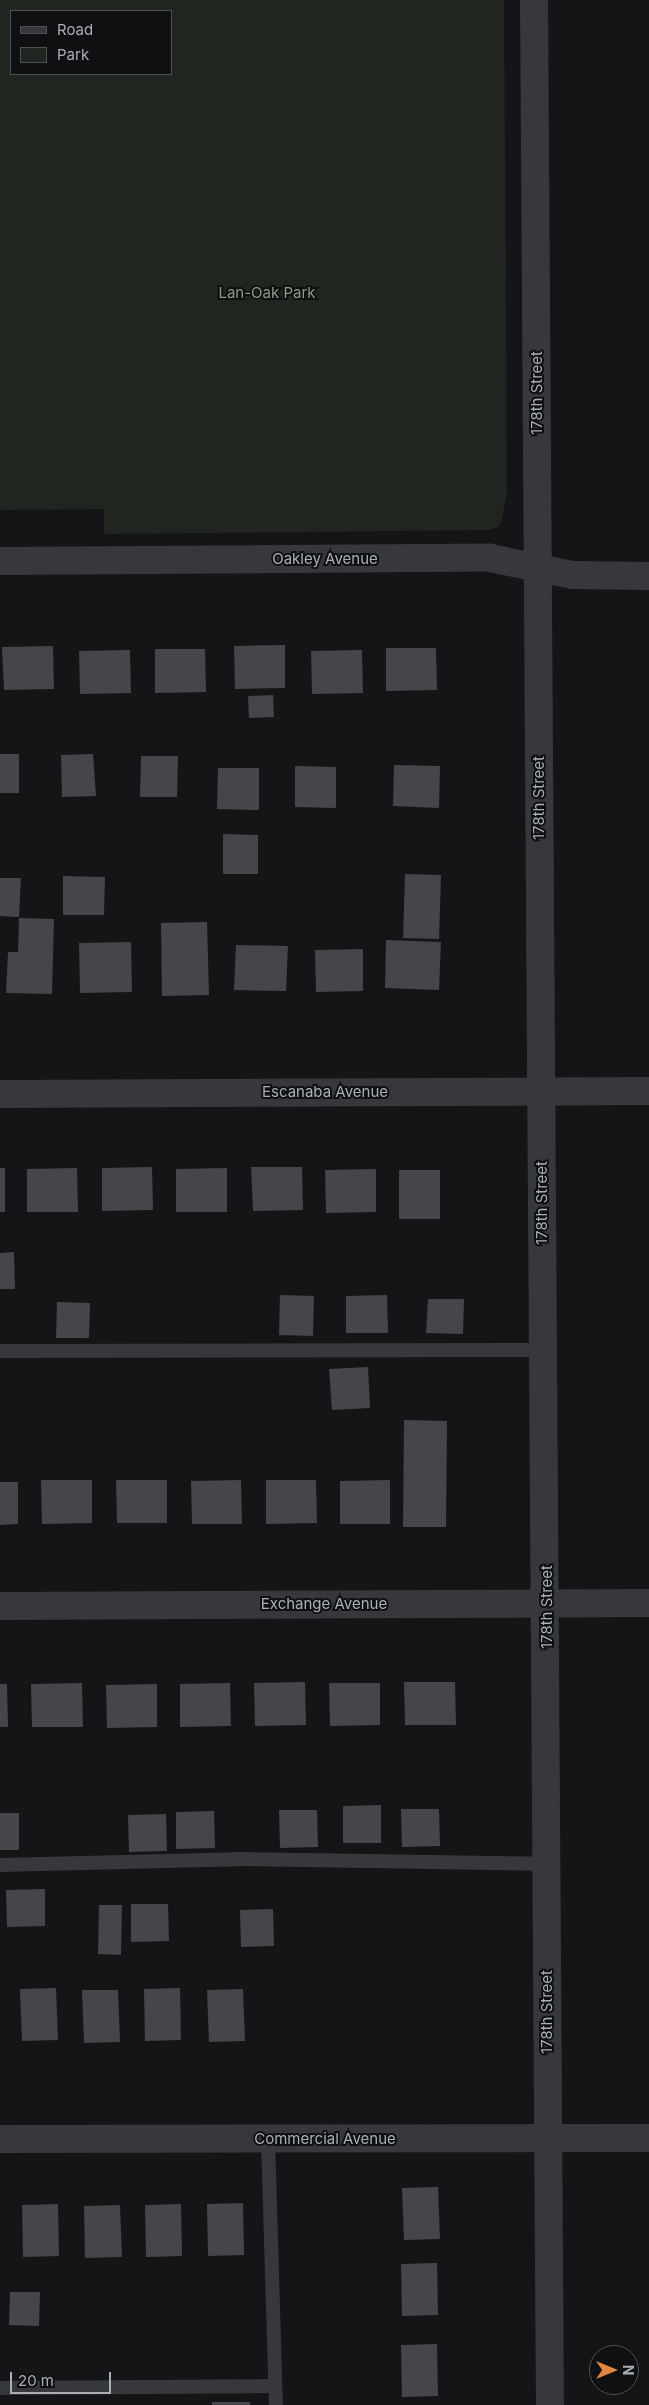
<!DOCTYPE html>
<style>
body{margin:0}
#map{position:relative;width:649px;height:2405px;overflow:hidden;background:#151517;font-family:Inter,sans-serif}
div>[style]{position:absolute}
.green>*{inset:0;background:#20261f}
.building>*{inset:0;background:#444649}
.lane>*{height:14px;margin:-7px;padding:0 7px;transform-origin:7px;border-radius:7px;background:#36383b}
.street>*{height:28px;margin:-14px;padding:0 14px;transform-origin:14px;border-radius:14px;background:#36383b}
span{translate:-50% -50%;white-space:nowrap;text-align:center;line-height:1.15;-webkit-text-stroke:4px #101012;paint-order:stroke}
.park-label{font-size:15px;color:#869f80}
.street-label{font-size:15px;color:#a8afb6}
.legend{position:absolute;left:10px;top:10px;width:162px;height:65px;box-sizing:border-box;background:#101012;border:1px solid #4d5054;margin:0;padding:6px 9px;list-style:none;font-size:15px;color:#a8afb6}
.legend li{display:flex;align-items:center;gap:10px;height:25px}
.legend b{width:25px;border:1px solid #4d5054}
.north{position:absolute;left:589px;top:2345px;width:50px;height:50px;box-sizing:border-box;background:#101012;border:1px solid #4d5054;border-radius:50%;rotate:90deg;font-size:14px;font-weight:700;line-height:20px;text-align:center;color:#a8afb6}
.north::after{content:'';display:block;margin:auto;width:18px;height:22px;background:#e28741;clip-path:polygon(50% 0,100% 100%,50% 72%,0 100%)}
.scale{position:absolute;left:10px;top:2372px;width:101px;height:22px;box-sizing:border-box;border:2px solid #a8afb6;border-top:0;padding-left:6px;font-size:15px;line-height:18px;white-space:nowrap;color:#a8afb6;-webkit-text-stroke:4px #101012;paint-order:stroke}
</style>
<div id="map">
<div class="green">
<div style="clip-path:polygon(evenodd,0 0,504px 0,507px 495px,500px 526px,490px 530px,104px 534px,104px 509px,0 510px,0 0,11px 11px,171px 11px,171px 74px,11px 74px,11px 11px)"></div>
</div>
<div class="building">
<div style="clip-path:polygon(285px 645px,285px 688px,235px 689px,234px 646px)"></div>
<div style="clip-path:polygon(53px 646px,54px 689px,4px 690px,2px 647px)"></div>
<div style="clip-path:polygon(386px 648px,436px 648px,437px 690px,386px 691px)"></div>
<div style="clip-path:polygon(155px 649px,205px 649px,206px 692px,155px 693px)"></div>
<div style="clip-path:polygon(130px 650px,131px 693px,80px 694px,79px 651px)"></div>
<div style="clip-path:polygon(362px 650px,363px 693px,312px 694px,311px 651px)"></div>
<div style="clip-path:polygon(273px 695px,274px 717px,249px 718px,248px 696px)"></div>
<div style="clip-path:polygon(0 754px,19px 754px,19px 793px,0 793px)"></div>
<div style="clip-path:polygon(93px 754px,96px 796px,62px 797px,61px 755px)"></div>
<div style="clip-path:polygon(141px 756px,178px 756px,177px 797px,140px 797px)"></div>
<div style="clip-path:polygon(394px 765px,440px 766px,439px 808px,393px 806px)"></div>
<div style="clip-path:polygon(295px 766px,336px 767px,336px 808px,295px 807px)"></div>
<div style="clip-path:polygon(218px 768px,259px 768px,259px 810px,217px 809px)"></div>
<div style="clip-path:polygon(223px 834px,258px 835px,258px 874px,223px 874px)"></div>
<div style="clip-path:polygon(405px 874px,441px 875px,439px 939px,403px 938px)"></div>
<div style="clip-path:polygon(63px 876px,105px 877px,104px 915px,63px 915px)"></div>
<div style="clip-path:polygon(0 878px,21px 878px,19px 917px,0 916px)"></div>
<div style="clip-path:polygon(19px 918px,54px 919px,52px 994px,6px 993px,8px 952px,18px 952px)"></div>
<div style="clip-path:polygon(207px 922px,209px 995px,162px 996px,161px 923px)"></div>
<div style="clip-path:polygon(386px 940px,441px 942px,439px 990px,385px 988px)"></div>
<div style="clip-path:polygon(131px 942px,132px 992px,80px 993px,79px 943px)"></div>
<div style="clip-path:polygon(236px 945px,288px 946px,286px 991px,234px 990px)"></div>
<div style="clip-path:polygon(363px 949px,363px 991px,316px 992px,315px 950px)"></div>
<div style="clip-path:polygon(152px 1167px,153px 1210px,102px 1211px,102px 1168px)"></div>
<div style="clip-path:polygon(251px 1167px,302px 1167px,303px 1210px,253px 1211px)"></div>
<div style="clip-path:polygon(0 1168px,5px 1168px,5px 1212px,0 1212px)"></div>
<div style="clip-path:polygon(77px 1168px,78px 1212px,27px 1212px,27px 1169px)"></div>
<div style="clip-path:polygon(227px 1168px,227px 1212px,176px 1212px,176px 1169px)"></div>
<div style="clip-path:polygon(376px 1169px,376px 1212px,326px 1213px,325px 1170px)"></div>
<div style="clip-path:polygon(399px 1170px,440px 1170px,440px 1219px,399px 1219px)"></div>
<div style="clip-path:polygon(14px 1252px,15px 1289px,0 1289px,0 1253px)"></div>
<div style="clip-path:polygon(280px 1295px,314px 1296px,313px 1336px,279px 1335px)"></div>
<div style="clip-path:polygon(387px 1295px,388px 1333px,346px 1333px,346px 1296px)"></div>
<div style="clip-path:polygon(428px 1299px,464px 1299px,463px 1334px,426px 1333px)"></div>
<div style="clip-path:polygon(57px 1302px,90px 1303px,89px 1338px,56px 1338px)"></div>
<div style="clip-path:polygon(368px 1367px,370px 1408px,332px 1410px,329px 1369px)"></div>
<div style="clip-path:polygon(404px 1420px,447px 1421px,446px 1527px,403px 1527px)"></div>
<div style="clip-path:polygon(41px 1480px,92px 1480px,92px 1523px,42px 1524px)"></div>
<div style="clip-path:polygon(116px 1480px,167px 1480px,167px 1523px,117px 1523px)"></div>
<div style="clip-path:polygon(241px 1480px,242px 1524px,192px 1524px,191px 1481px)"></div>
<div style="clip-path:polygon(266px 1480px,316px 1480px,317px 1523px,266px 1524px)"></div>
<div style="clip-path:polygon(390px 1480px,390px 1524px,340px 1524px,340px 1481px)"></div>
<div style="clip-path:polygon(0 1482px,18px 1482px,18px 1524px,0 1525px)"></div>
<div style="clip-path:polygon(305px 1682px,306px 1725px,255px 1726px,254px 1683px)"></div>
<div style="clip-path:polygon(404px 1682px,455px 1682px,456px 1725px,405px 1725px)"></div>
<div style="clip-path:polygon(82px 1683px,83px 1727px,32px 1727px,31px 1684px)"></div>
<div style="clip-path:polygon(230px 1683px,231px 1726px,180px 1727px,180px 1684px)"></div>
<div style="clip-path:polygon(329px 1683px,380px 1683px,380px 1725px,330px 1726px)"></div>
<div style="clip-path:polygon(0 1684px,7px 1684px,8px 1727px,0 1727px)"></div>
<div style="clip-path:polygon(157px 1684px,157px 1727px,107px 1728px,106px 1685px)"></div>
<div style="clip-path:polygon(381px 1805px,381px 1843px,343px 1843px,343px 1806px)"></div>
<div style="clip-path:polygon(401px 1809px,439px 1809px,440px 1846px,402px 1847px)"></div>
<div style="clip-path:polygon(279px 1810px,317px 1810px,318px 1847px,280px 1848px)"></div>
<div style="clip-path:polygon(214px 1811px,215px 1848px,176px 1849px,176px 1812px)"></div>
<div style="clip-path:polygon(0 1813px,19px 1813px,19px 1850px,0 1850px)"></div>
<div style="clip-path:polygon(166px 1814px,167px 1851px,129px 1852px,128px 1815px)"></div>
<div style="clip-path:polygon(45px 1889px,45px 1926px,7px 1927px,6px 1890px)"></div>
<div style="clip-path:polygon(131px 1904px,168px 1904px,169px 1941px,131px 1942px)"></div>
<div style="clip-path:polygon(99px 1905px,122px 1905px,121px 1955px,98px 1954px)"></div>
<div style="clip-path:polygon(273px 1909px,274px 1946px,241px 1947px,240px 1910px)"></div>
<div style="clip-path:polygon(56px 1988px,58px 2040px,22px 2041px,20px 1989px)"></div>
<div style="clip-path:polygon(180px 1988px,181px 2040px,145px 2041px,144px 1989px)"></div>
<div style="clip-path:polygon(243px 1989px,245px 2041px,209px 2042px,207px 1990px)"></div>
<div style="clip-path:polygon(82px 1990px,118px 1990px,120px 2042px,84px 2043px)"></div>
<div style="clip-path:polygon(438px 2187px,440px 2239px,404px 2240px,402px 2188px)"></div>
<div style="clip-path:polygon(243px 2203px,244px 2255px,208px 2256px,207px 2204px)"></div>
<div style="clip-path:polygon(58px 2204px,59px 2256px,23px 2257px,22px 2205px)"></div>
<div style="clip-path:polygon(181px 2204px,182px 2256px,146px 2257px,145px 2205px)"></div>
<div style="clip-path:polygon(120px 2205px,122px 2257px,85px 2258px,84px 2206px)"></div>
<div style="clip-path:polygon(437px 2263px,438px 2315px,402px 2316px,401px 2264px)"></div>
<div style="clip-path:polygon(10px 2292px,40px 2292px,39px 2326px,9px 2325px)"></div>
<div style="clip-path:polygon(437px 2344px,438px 2396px,402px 2397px,401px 2345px)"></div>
<div style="clip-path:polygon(212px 2402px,250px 2402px,250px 2405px,212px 2405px)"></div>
</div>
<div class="lane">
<div style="left:0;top:1351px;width:543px;rotate:-0.11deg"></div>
<div style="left:0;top:1865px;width:238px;rotate:-1.4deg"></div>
<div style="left:238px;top:1859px;width:308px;rotate:0.9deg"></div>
<div style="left:268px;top:2139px;width:266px;rotate:88.3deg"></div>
<div style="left:0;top:2388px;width:275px;rotate:-0.4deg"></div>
</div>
<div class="street">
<div style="left:534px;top:0;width:2405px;rotate:89.62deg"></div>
<div style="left:0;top:561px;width:490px;rotate:-0.4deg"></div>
<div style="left:490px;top:558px;width:85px;rotate:11.6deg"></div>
<div style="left:573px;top:575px;width:76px;rotate:0.8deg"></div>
<div style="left:0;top:1094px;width:649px;rotate:-0.26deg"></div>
<div style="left:0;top:1606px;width:649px;rotate:-0.26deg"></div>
<div style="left:0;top:2139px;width:649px;rotate:-0.09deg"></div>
</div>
<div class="park-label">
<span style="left:267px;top:293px">Lan-Oak Park</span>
</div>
<div class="street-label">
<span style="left:537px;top:393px;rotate:-90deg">178th Street</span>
<span style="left:325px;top:559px">Oakley Avenue</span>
<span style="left:539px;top:798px;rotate:-90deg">178th Street</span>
<span style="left:325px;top:1092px">Escanaba Avenue</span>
<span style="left:542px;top:1203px;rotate:-90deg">178th Street</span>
<span style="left:324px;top:1604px">Exchange Avenue</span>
<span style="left:547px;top:1607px;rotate:-90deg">178th Street</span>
<span style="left:547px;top:2012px;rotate:-90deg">178th Street</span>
<span style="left:325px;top:2139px">Commercial Avenue</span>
</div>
<ul class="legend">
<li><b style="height:6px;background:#36383b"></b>Road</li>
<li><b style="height:14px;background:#20261f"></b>Park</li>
</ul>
<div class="north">N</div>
<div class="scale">20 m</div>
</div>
